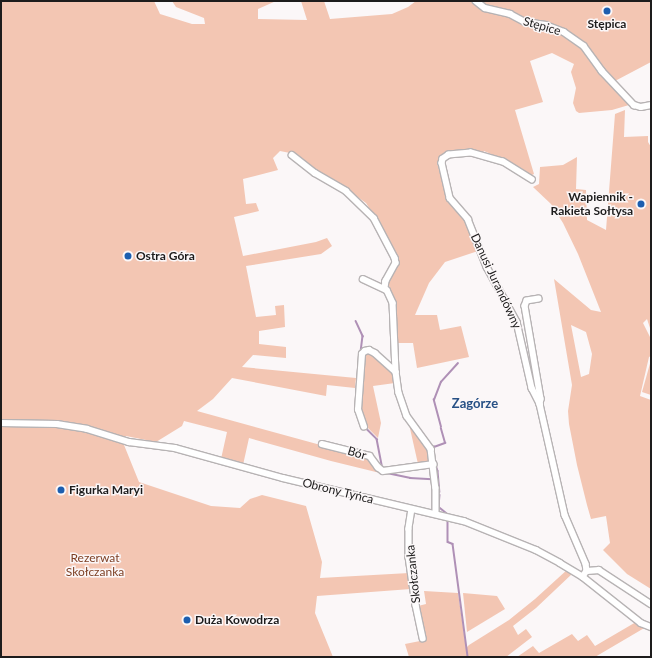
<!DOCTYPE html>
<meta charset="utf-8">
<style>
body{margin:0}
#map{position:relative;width:652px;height:658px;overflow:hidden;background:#fbf7f8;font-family:Lato,sans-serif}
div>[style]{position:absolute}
.green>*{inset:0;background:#f3c6b3}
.stream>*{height:1.5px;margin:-0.75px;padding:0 0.75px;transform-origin:0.75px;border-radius:0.75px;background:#af90b6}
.roads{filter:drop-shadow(1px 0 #b7b3b4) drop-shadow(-1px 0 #b7b3b4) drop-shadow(0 1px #b7b3b4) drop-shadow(0 -1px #b7b3b4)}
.street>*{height:5.5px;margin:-2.75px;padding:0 2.75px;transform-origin:2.75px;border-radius:2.75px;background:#fff}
.dots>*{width:11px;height:11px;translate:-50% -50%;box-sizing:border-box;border:2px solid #fbf7f8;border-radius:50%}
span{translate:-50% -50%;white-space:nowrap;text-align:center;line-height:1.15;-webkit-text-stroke:3px #fbf7f8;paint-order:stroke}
.poi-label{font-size:12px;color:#1d1c1c;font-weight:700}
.right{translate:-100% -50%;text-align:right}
.left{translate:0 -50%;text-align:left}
.street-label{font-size:12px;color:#1d1c1c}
.park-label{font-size:12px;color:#7d3f23}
.neighbourhood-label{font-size:13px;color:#275085;font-weight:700}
.frame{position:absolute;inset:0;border:2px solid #1d1c1c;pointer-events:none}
</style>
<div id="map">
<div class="green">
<div style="clip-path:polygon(1px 1px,154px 1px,160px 14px,192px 24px,205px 24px,204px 18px,176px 7px,172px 1px,276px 1px,258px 9px,258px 19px,307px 20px,301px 1px,324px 1px,330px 19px,392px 14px,408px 7px,416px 1px,471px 1px,475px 4px,482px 1px,651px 1px,651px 62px,615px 81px,582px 41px,563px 30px,525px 22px,528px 25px,546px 27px,579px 44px,589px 60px,594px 61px,629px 102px,629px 105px,612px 110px,579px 113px,576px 111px,573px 103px,576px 88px,571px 72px,574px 64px,552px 53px,530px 61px,543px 102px,515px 110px,534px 174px,530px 176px,514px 164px,484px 151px,482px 154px,466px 152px,445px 154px,437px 163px,447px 198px,468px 219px,478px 251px,445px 262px,429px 283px,415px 315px,437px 315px,440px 330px,461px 326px,469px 357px,417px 368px,413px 343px,398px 343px,396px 309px,388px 282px,398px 265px,398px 258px,387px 236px,366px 203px,345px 188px,318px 172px,295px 154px,280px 151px,273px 158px,278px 170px,243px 179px,246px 204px,256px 203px,259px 211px,234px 217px,243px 256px,316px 242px,327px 238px,332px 246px,321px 254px,246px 266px,256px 317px,276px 315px,275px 306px,284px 305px,285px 327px,259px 331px,259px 344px,286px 347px,286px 358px,253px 355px,242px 367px,356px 378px,355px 388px,327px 385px,326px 396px,232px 378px,213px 399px,197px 411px,368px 458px,374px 467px,381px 472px,380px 473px,331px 461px,249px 438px,243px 465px,221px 459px,227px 432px,184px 421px,182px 426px,156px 442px,126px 436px,122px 440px,139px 482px,211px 506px,240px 508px,250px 499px,262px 495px,306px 506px,322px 562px,320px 578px,409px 573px,411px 589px,317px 596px,315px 613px,333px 657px,1px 657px)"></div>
<div style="clip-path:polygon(evenodd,625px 110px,624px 137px,648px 136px,648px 142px,651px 147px,651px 331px,647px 319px,643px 323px,651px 339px,651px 356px,649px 357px,640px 396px,651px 400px,651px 589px,627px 574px,603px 550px,610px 543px,606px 516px,591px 519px,587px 505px,577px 465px,569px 424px,568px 411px,572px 385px,554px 279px,591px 310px,601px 312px,578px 254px,563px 223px,551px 204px,533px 187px,539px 184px,540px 167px,563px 165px,577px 157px,576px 189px,586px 190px,587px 220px,606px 230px,615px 114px,625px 110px,571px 325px,586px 332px,592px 354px,589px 374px,581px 377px,571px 325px)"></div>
<div style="clip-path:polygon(369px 352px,374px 354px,395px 376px,395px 383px,373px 386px,381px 423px,378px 438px,367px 427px,360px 412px,363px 360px,365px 353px)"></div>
<div style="clip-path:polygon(651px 360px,651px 395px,642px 392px)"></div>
<div style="clip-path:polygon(409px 424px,425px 442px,430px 452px,431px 461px,427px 464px,418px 464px)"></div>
<div style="clip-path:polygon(568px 569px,573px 573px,536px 608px,513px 626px,518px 635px,526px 629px,532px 637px,506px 657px,409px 657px,405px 644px,425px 640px,418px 606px,426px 604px,424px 591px,458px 593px,466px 648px,469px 645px,509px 620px,535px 599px)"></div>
<div style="clip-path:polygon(463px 593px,497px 596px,505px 609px,467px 632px)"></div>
<div style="clip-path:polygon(636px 622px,646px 627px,595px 657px,517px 657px,533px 646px,539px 653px,572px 634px,578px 641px,587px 635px,595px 646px)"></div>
</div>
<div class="stream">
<div style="left:356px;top:321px;width:17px;rotate:65deg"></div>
<div style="left:363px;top:336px;width:16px;rotate:97deg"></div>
<div style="left:356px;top:399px;width:14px;rotate:-86deg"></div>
<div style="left:441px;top:427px;width:28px;rotate:-105deg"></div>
<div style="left:434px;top:400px;width:19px;rotate:-69deg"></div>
<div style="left:441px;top:382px;width:25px;rotate:-48deg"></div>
<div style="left:366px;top:428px;width:16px;rotate:45deg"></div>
<div style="left:377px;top:439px;width:31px;rotate:79deg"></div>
<div style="left:434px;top:453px;width:6px;rotate:-90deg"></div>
<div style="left:434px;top:447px;width:12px;rotate:-20deg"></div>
<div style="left:445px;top:443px;width:15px;rotate:-106deg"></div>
<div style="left:436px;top:465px;width:6px;rotate:72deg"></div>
<div style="left:438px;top:471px;width:21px;rotate:85deg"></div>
<div style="left:387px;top:473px;width:24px;rotate:12deg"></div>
<div style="left:410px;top:478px;width:22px;rotate:3deg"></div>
<div style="left:440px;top:495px;width:12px;rotate:95deg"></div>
<div style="left:439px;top:507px;width:13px;rotate:39deg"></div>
<div style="left:448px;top:521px;width:21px;rotate:90deg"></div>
<div style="left:448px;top:542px;width:5px;rotate:22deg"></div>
<div style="left:453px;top:544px;width:114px;rotate:82.4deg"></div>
</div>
<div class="roads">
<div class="street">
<div style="left:476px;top:1px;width:11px;rotate:38deg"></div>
<div style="left:485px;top:8px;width:26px;rotate:13deg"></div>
<div style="left:510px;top:14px;width:17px;rotate:28deg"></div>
<div style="left:525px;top:22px;width:21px;rotate:8deg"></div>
<div style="left:546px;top:25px;width:19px;rotate:21deg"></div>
<div style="left:564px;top:32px;width:24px;rotate:35deg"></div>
<div style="left:584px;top:46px;width:31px;rotate:54deg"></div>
<div style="left:602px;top:71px;width:47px;rotate:46.7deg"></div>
<div style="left:634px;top:105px;width:7px;rotate:16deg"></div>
<div style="left:641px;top:107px;width:10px;rotate:-11deg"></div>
<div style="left:292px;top:155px;width:29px;rotate:38deg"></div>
<div style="left:315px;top:173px;width:36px;rotate:30deg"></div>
<div style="left:346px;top:191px;width:39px;rotate:44deg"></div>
<div style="left:374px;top:218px;width:45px;rotate:62.3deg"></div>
<div style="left:395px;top:258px;width:5px;rotate:79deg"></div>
<div style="left:396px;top:263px;width:21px;rotate:119deg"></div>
<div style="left:386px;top:281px;width:7px;rotate:98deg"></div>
<div style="left:532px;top:180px;width:34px;rotate:-148deg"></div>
<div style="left:503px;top:162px;width:33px;rotate:-164deg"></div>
<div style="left:471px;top:153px;width:22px;rotate:175deg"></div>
<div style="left:449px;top:155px;width:7px;rotate:146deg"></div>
<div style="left:443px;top:159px;width:4px;rotate:104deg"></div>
<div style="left:442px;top:163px;width:36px;rotate:77deg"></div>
<div style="left:450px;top:198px;width:28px;rotate:49deg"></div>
<div style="left:468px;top:219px;width:52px;rotate:68.4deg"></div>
<div style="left:487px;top:267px;width:63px;rotate:61.4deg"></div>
<div style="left:517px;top:322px;width:68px;rotate:77.2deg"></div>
<div style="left:532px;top:388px;width:18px;rotate:63deg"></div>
<div style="left:540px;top:404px;width:114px;rotate:77.3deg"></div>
<div style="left:565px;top:515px;width:53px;rotate:66.8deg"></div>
<div style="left:586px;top:564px;width:7px;rotate:82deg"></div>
<div style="left:587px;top:571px;width:7px;rotate:124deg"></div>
<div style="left:363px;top:279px;width:26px;rotate:25deg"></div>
<div style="left:387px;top:290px;width:14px;rotate:65deg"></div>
<div style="left:393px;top:303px;width:69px;rotate:87.5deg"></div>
<div style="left:396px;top:372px;width:21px;rotate:82deg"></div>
<div style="left:399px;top:393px;width:24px;rotate:71deg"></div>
<div style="left:407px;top:416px;width:41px;rotate:54deg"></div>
<div style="left:431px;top:449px;width:39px;rotate:83deg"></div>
<div style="left:436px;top:488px;width:26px;rotate:90deg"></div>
<div style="left:539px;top:299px;width:12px;rotate:171deg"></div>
<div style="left:527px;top:301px;width:5px;rotate:112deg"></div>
<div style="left:525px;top:306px;width:94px;rotate:80.2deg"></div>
<div style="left:541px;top:399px;width:5px;rotate:101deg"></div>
<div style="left:1px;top:423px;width:56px;rotate:1deg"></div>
<div style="left:57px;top:424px;width:30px;rotate:9deg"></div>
<div style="left:87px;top:429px;width:44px;rotate:17.2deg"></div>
<div style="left:129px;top:442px;width:46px;rotate:7.4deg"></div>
<div style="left:175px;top:448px;width:112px;rotate:15.5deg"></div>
<div style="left:283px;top:478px;width:186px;rotate:13.4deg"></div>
<div style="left:464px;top:521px;width:78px;rotate:21.9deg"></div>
<div style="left:536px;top:550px;width:27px;rotate:28deg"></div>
<div style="left:560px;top:563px;width:27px;rotate:31deg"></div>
<div style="left:583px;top:577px;width:74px;rotate:38.4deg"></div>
<div style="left:641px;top:623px;width:11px;rotate:22deg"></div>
<div style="left:364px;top:427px;width:18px;rotate:-109deg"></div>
<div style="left:358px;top:410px;width:56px;rotate:-85.9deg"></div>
<div style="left:362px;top:354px;width:4px;rotate:-45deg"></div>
<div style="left:365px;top:351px;width:4px;rotate:-14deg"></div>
<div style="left:369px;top:350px;width:7px;rotate:27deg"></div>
<div style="left:375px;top:353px;width:28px;rotate:42deg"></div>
<div style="left:322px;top:444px;width:49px;rotate:14deg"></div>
<div style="left:370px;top:456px;width:14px;rotate:54deg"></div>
<div style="left:378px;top:467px;width:6px;rotate:39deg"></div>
<div style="left:383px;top:471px;width:51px;rotate:-7.8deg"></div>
<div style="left:412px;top:509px;width:20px;rotate:99deg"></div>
<div style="left:409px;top:529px;width:28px;rotate:90deg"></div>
<div style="left:409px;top:557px;width:49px;rotate:81.7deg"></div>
<div style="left:416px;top:605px;width:34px;rotate:78deg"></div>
<div style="left:587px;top:571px;width:12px;rotate:-5deg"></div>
<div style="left:599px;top:570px;width:62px;rotate:33.2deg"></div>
</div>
</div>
<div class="dots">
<div style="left:607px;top:11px;background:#1c5eaf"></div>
<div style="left:641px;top:204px;background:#1c5eaf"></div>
<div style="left:128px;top:256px;background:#1c5eaf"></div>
<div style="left:61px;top:490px;background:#1c5eaf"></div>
<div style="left:187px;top:620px;background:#1c5eaf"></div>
</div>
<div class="poi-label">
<span style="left:607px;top:24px">Stępica</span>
<span class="right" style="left:633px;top:204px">Wapiennik -<br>Rakieta Sołtysa</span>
<span class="left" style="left:136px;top:256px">Ostra Góra</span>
<span class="left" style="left:69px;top:490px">Figurka Maryi</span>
<span class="left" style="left:195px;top:620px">Duża Kowodrza</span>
</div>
<div class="street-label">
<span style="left:542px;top:26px;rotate:16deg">Stępice</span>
<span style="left:496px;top:281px;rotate:65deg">Danusi Jurandówny</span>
<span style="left:357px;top:453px;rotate:17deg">Bór</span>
<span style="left:338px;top:491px;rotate:14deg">Obrony Tyńca</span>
<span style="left:413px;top:574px;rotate:-96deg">Skołczanka</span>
</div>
<div class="park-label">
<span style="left:95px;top:565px">Rezerwat<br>Skołczanka</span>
</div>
<div class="neighbourhood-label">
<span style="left:475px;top:403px">Zagórze</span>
</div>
<div class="frame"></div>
</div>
